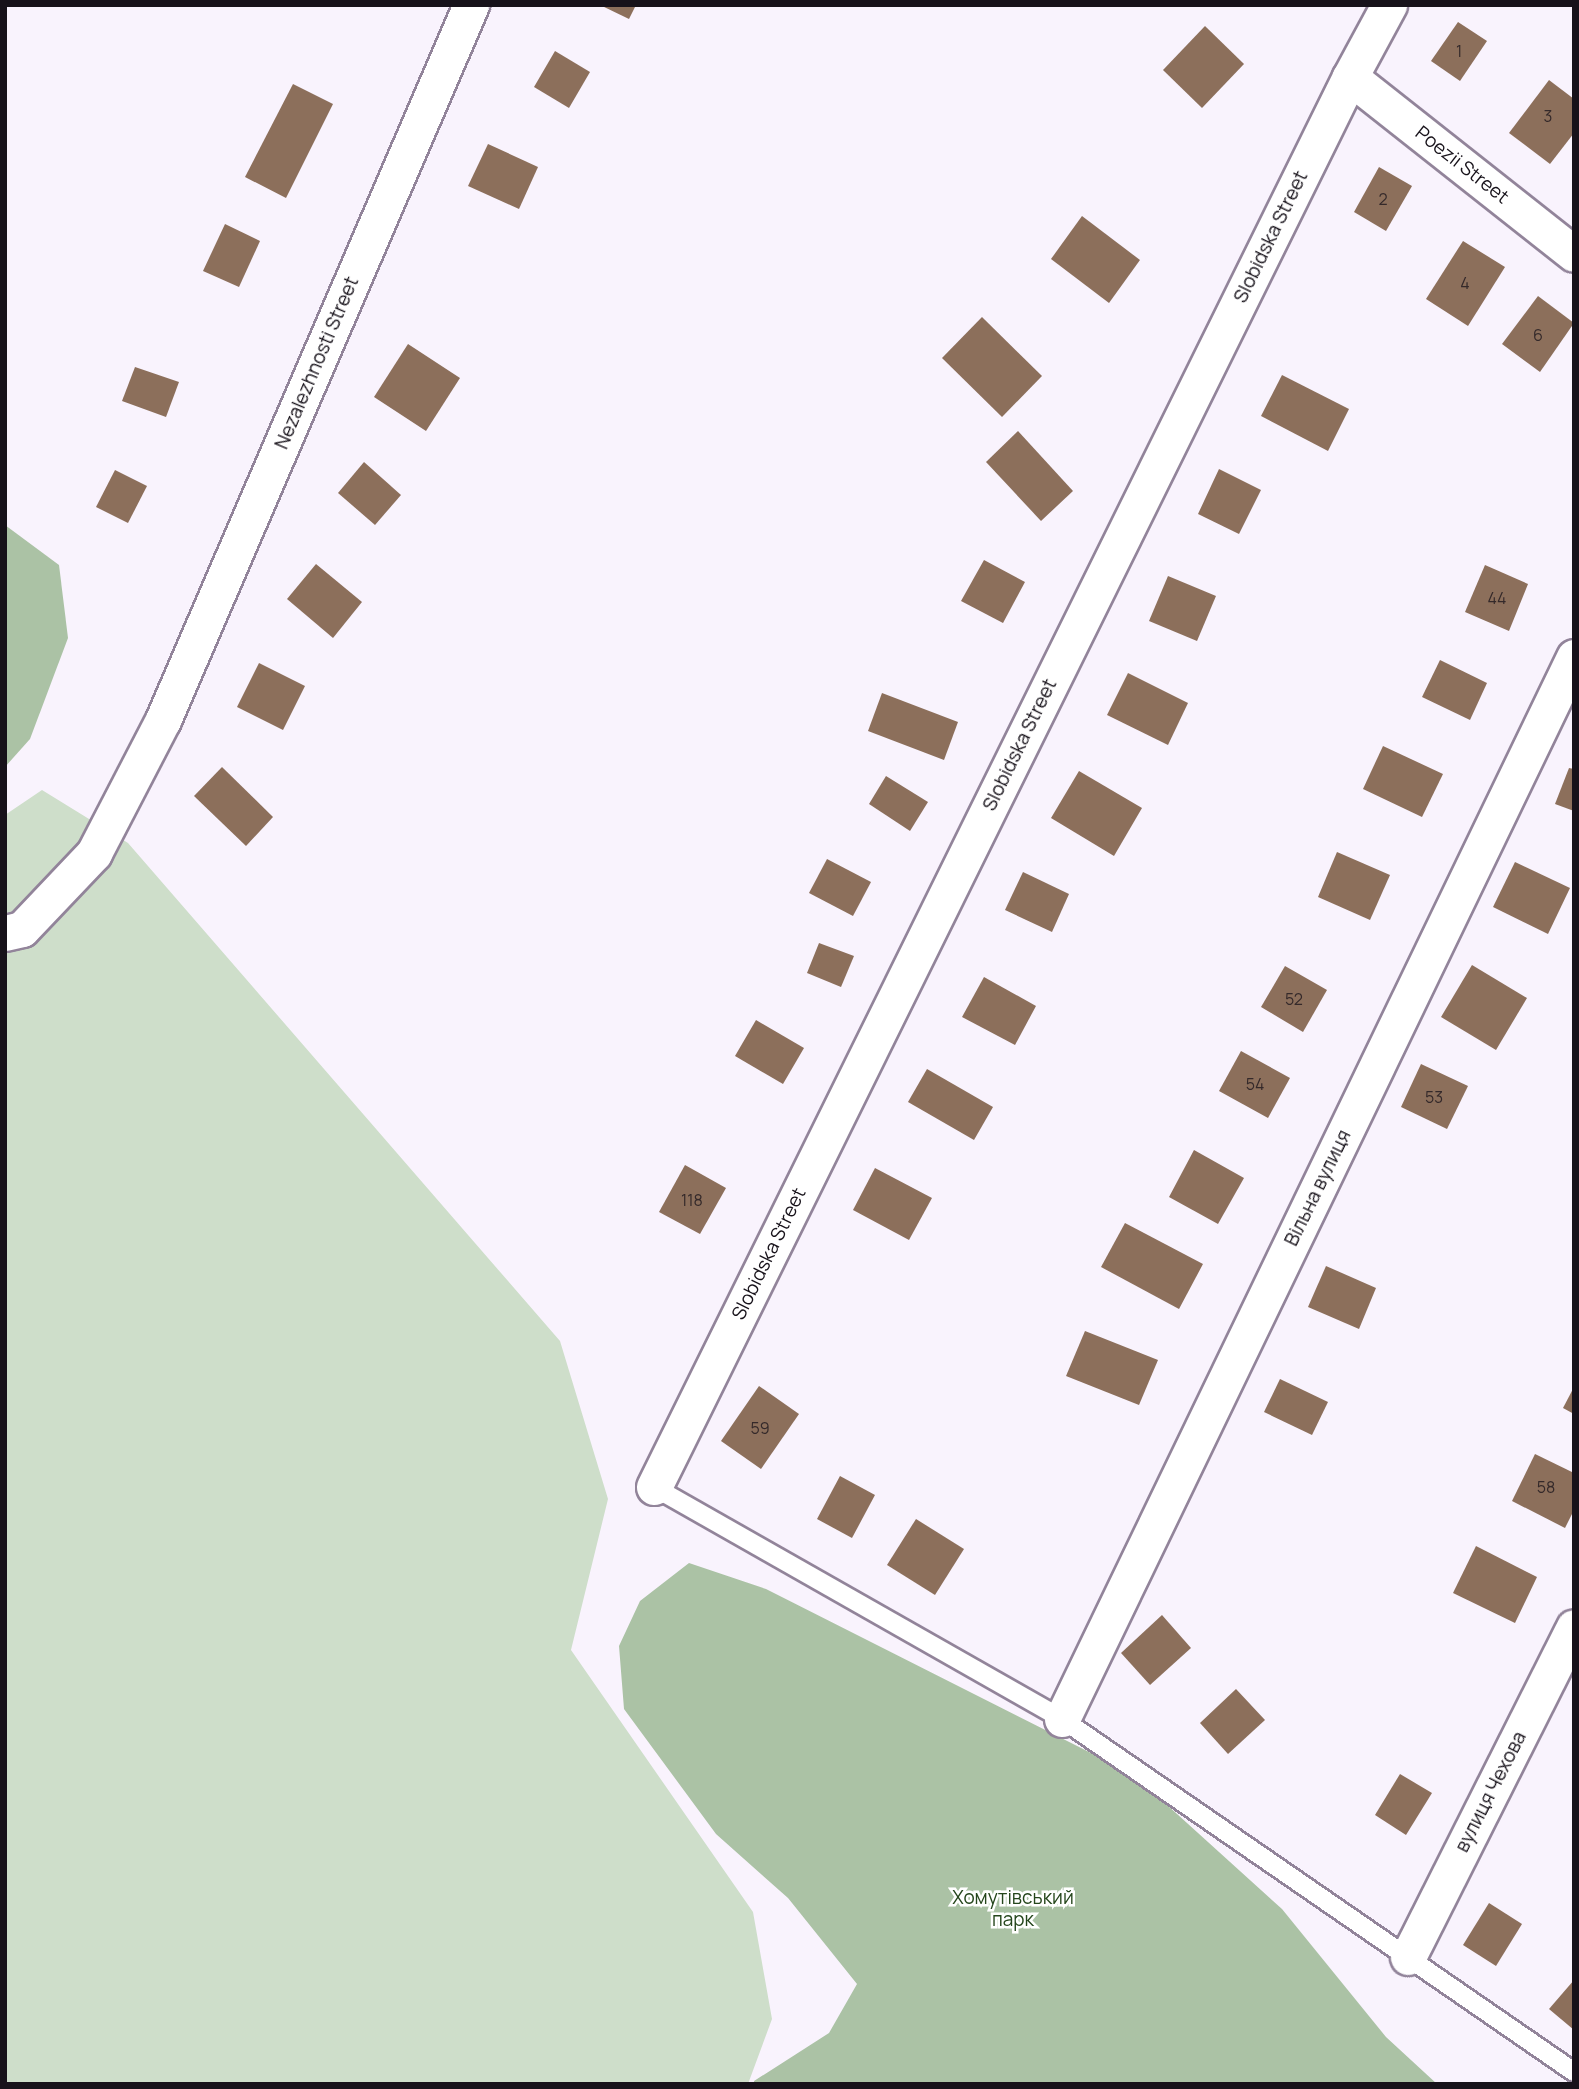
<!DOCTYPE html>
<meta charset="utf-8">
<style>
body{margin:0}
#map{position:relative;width:1579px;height:2089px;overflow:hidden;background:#f9f3fd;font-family:Manrope,sans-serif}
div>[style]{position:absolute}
.green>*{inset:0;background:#cedeca}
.forest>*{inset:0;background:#abc2a5}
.building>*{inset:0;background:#8c6f5b}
.roads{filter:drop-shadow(2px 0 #92849a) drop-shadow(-2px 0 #92849a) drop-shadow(0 2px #92849a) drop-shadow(0 -2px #92849a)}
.lane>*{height:18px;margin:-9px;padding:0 9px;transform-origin:9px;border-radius:9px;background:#fff}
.street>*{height:35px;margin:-17.5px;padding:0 17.5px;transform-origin:17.5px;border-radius:17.5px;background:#fff}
span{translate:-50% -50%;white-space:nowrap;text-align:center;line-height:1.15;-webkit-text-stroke:5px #fff;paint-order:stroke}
.number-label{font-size:16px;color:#34292a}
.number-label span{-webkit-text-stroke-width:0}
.street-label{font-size:19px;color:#17121a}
.park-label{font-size:19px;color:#25461c}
.frame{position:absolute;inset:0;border:7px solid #17121a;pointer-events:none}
</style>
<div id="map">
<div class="green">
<div style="clip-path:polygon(42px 790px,128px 843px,560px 1341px,608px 1499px,571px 1650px,753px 1912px,772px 2019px,748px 2084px,5px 2084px,5px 815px)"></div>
</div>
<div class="forest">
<div style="clip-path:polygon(5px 525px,59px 565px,68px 638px,30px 739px,5px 767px)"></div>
<div style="clip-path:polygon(689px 1563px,766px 1589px,1097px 1756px,1166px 1804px,1282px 1909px,1386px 2037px,1437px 2084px,754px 2084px,754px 2081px,829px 2033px,857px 1984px,788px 1898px,716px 1834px,624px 1709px,619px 1646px,640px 1601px)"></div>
</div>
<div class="building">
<div style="clip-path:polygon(600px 5px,636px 5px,629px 19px)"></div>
<div style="clip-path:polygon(1458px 22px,1487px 41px,1460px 81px,1431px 61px)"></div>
<div style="clip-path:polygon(1205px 26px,1244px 64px,1202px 108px,1163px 70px)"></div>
<div style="clip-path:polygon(555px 51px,590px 72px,569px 108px,534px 87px)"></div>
<div style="clip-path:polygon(1549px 80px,1574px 99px,1574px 133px,1550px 164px,1509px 133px)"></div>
<div style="clip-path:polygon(293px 84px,333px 104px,286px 198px,245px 177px)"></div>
<div style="clip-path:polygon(488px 144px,538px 167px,519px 209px,468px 186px)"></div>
<div style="clip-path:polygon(1379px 167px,1412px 186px,1386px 231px,1354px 212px)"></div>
<div style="clip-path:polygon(1082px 216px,1140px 260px,1109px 303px,1051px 259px)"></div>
<div style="clip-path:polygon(225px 224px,260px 241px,239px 287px,203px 271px)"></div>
<div style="clip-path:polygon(1463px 241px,1505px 267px,1468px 326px,1426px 299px)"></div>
<div style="clip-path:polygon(1538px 296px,1574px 323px,1540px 372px,1502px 344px)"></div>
<div style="clip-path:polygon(982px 317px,1042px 376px,1002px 417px,942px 358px)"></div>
<div style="clip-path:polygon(408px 344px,460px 378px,426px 431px,374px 397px)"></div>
<div style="clip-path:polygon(135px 367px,179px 382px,166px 417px,122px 401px)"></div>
<div style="clip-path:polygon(1282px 375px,1349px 409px,1328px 451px,1261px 416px)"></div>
<div style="clip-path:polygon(1018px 431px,1073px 491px,1041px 521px,986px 462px)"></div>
<div style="clip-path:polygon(364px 462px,401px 495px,375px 525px,338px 493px)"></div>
<div style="clip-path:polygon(1219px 469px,1261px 490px,1239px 534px,1198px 514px)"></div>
<div style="clip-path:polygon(115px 470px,147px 486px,128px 523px,96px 507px)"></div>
<div style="clip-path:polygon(984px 560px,1025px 582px,1003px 623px,961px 601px)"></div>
<div style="clip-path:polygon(316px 564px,362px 602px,333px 638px,287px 599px)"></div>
<div style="clip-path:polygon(1485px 565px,1528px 584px,1509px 631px,1465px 612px)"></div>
<div style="clip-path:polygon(1168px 576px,1216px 596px,1197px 641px,1149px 621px)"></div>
<div style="clip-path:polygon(1440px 660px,1487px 683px,1470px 720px,1422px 697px)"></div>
<div style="clip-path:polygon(259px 663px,305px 686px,283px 730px,237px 707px)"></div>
<div style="clip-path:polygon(1128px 673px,1188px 703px,1168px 745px,1107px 715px)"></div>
<div style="clip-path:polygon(882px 693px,958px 722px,944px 760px,868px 731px)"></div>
<div style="clip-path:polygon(1383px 746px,1443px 774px,1422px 817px,1363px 789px)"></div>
<div style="clip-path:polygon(222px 767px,273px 817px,246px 846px,194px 796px)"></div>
<div style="clip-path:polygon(1569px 768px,1574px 769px,1574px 811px,1555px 804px)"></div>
<div style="clip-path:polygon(1079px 771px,1142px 808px,1114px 856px,1051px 818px)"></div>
<div style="clip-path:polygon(886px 776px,928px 802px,910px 831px,869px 804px)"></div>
<div style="clip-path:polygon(1337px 852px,1390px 875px,1370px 920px,1318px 897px)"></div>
<div style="clip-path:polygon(827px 859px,871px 882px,853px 916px,809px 893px)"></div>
<div style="clip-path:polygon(1515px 862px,1570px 888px,1548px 934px,1493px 907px)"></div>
<div style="clip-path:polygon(1023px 872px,1069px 894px,1052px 932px,1005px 910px)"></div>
<div style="clip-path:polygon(819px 943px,854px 956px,841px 987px,807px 973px)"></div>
<div style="clip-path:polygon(1472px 965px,1527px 998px,1496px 1050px,1441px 1017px)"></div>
<div style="clip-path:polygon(1285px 966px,1327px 990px,1303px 1032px,1261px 1007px)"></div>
<div style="clip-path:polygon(984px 977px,1036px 1006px,1015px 1045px,962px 1017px)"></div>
<div style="clip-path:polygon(756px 1020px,804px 1048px,783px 1084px,735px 1056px)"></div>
<div style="clip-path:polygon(1241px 1051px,1290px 1078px,1268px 1118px,1219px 1091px)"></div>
<div style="clip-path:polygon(1421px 1064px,1468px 1086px,1447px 1129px,1401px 1107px)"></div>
<div style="clip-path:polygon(927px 1069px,993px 1107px,974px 1140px,908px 1102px)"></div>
<div style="clip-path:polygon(1194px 1150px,1244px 1178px,1218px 1224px,1169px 1197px)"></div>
<div style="clip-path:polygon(685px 1165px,726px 1188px,700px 1234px,659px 1212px)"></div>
<div style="clip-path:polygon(875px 1168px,932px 1198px,909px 1240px,853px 1210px)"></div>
<div style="clip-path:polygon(1125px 1223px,1203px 1264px,1179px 1309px,1101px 1267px)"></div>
<div style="clip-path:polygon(1326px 1266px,1376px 1288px,1359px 1329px,1308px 1307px)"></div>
<div style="clip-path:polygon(1085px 1331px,1158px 1360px,1139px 1405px,1066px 1376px)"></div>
<div style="clip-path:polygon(1280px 1379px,1328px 1402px,1312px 1435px,1264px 1412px)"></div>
<div style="clip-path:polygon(759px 1386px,799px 1414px,761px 1469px,721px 1441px)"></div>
<div style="clip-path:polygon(1574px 1387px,1574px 1414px,1563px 1408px)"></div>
<div style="clip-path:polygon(1535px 1454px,1574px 1473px,1574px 1510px,1565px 1528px,1512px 1501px)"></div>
<div style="clip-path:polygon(840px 1476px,875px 1495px,852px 1538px,817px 1519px)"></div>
<div style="clip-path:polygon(916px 1519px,964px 1549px,935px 1595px,887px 1565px)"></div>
<div style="clip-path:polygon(1476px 1546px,1537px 1577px,1515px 1623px,1453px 1593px)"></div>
<div style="clip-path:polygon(1162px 1615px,1191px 1648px,1150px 1685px,1121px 1653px)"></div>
<div style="clip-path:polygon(1236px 1689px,1265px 1720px,1228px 1754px,1200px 1723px)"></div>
<div style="clip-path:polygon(1400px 1774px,1432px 1793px,1406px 1835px,1375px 1815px)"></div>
<div style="clip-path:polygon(1489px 1903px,1522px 1924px,1496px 1966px,1463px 1945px)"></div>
<div style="clip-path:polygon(1574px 1980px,1574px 2030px,1549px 2009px)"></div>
</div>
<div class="roads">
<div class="lane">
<div style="left:654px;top:1487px;width:469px;rotate:29.6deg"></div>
<div style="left:1062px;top:1719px;width:622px;rotate:34.58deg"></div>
</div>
<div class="street">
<div style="left:1350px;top:77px;width:285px;rotate:38.3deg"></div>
<div style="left:5px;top:933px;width:17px;rotate:-13deg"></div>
<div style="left:22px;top:929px;width:105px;rotate:-46.5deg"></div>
<div style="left:94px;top:853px;width:150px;rotate:-62.6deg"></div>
<div style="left:163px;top:720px;width:779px;rotate:-66.7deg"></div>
<div style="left:654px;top:1487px;width:1572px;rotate:-63.73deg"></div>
<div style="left:1350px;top:77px;width:82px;rotate:-61.6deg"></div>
<div style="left:1062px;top:1719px;width:1179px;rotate:-64.26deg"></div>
<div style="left:1408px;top:1957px;width:369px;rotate:-63.3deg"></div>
</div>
</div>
<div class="number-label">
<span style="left:1459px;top:51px">1</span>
<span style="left:1548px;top:116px">3</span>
<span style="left:1383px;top:199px">2</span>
<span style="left:1465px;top:283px">4</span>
<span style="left:1538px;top:335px">6</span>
<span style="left:1497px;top:598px">44</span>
<span style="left:1294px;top:999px">52</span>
<span style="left:1255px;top:1084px">54</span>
<span style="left:1434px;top:1097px">53</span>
<span style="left:692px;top:1200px">118</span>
<span style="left:760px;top:1428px">59</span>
<span style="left:1546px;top:1487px">58</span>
</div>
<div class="street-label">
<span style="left:1462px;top:165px;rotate:38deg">Poezii Street</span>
<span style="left:1271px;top:237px;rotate:-64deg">Slobidska Street</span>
<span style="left:317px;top:363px;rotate:-67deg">Nezalezhnosti Street</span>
<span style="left:1020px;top:745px;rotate:-64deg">Slobidska Street</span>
<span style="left:1318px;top:1188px;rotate:-64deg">Вільна вулиця</span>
<span style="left:769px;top:1254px;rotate:-64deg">Slobidska Street</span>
<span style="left:1491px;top:1792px;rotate:-63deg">вулиця Чехова</span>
</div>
<div class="park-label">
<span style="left:1013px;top:1909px">Хомутівський<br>парк</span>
</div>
<div class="frame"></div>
</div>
